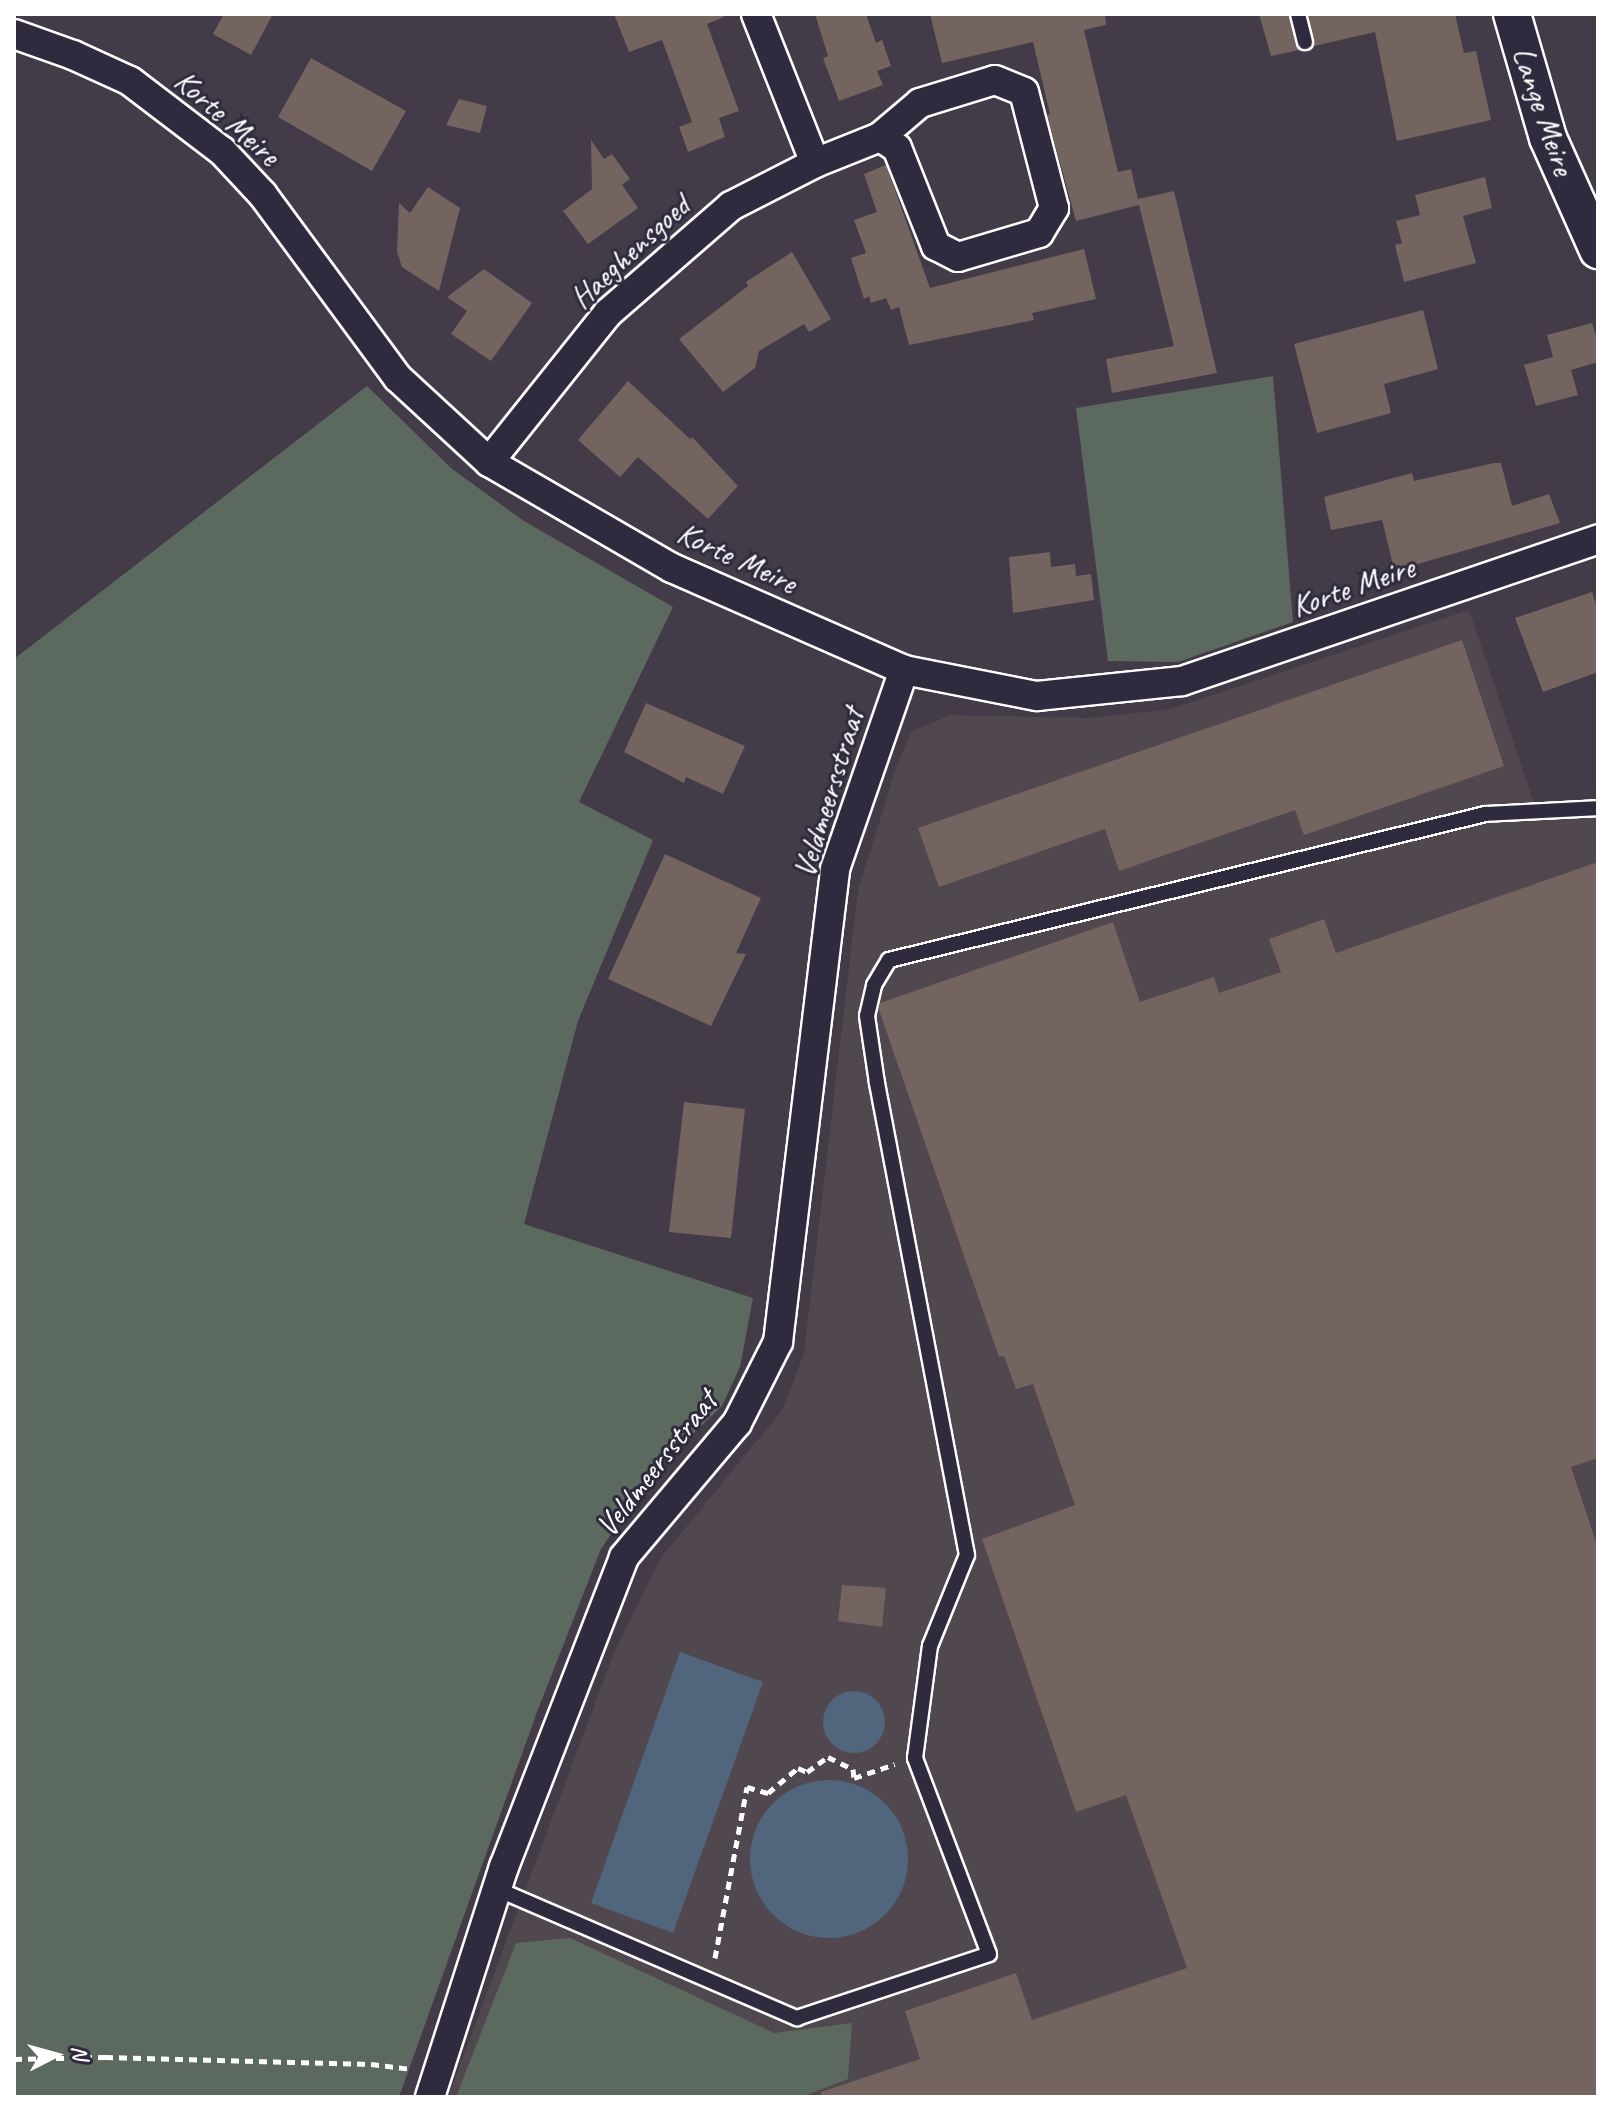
<!DOCTYPE html>
<style>
body{margin:0}
#map{position:relative;width:1612px;height:2111px;overflow:hidden;background:#433b48;font-family:Caveat,sans-serif}
div>[style]{position:absolute}
.built>*{inset:0;background:#51474f}
.green>*{inset:0;background:#5b695f}
.water>*{inset:0;background:#51667d}
.round{border-radius:50%}
.building>*{inset:0;background:#736460}
.path>*{height:5px;margin-top:-2.5px;transform-origin:0;background:repeating-linear-gradient(90deg,#fff 0 8px,transparent 0 14px)}
.roads{filter:drop-shadow(2px 0 #fff) drop-shadow(-2px 0 #fff) drop-shadow(0 2px #fff) drop-shadow(0 -2px #fff)}
.service>*{height:14px;margin:-7px;padding:0 7px;transform-origin:7px;border-radius:7px;background:#2f2a3d}
.minor>*{height:28px;margin:-14px;padding:0 14px;transform-origin:14px;border-radius:14px;background:#2f2a3d}
.tertiary>*{height:36px;margin:-18px;padding:0 18px;transform-origin:18px;border-radius:18px;background:#2f2a3d}
span{translate:-50% -50%;white-space:nowrap;text-align:center;line-height:1.15;-webkit-text-stroke:6px #2f2a3d;paint-order:stroke}
.street-label{font-size:32px;color:#fff}
.frame{position:absolute;inset:0;border:16px solid #fff;pointer-events:none}
.north{position:absolute;left:16px;top:2015px;width:80px;height:80px;-webkit-text-stroke:6px #2f2a3d;paint-order:stroke;rotate:84deg;font-size:22px;font-weight:700;line-height:32px;text-align:center;color:#fff}
.north::after{content:'';display:block;margin:auto;width:28px;height:36px;background:#fff;clip-path:polygon(50% 0,100% 100%,50% 72%,0 100%)}
</style>
<div id="map">
<div class="built">
<div style="clip-path:polygon(1469px 610px,1538px 815px,1598px 798px,1598px 2097px,448px 2097px,615px 1650px,660px 1559px,783px 1409px,804px 1353px,858px 890px,897px 765px,912px 731px,951px 715px,1090px 718px,1171px 709px)"></div>
</div>
<div class="green">
<div style="clip-path:polygon(1273px 376px,1293px 622px,1178px 662px,1108px 661px,1076px 408px)"></div>
<div style="clip-path:polygon(367px 386px,452px 469px,524px 521px,673px 607px,579px 802px,653px 840px,578px 1021px,524px 1224px,753px 1298px,740px 1367px,722px 1406px,654px 1471px,601px 1549px,537px 1712px,399px 2097px,14px 2097px,14px 659px)"></div>
<div style="clip-path:polygon(570px 1938px,774px 2033px,852px 2023px,848px 2079px,801px 2097px,456px 2097px,516px 1943px)"></div>
</div>
<div class="water">
<div style="clip-path:polygon(680px 1652px,763px 1682px,673px 1933px,591px 1903px)"></div>
<div class="round" style="left:823px;top:1691px;width:62px;height:62px"></div>
<div class="round" style="left:750px;top:1780px;width:158px;height:158px"></div>
</div>
<div class="building">
<div style="clip-path:polygon(224px 14px,273px 14px,251px 55px,213px 34px)"></div>
<div style="clip-path:polygon(614px 14px,723px 14px,724px 17px,707px 24px,739px 111px,719px 118px,725px 137px,688px 152px,679px 127px,692px 122px,662px 40px,629px 52px)"></div>
<div style="clip-path:polygon(815px 14px,866px 14px,876px 43px,882px 40px,891px 66px,877px 71px,883px 85px,839px 101px,823px 58px,828px 56px)"></div>
<div style="clip-path:polygon(930px 14px,1105px 14px,1106px 25px,1084px 30px,1118px 172px,1131px 169px,1138px 199px,1174px 191px,1217px 373px,1112px 393px,1106px 359px,1174px 346px,1139px 205px,1076px 221px,1047px 115px,1050px 114px,1033px 42px,942px 63px)"></div>
<div style="clip-path:polygon(1259px 14px,1288px 14px,1299px 50px,1271px 56px)"></div>
<div style="clip-path:polygon(1308px 14px,1455px 14px,1464px 53px,1476px 51px,1491px 120px,1397px 141px,1375px 32px,1314px 46px)"></div>
<div style="clip-path:polygon(311px 58px,406px 111px,372px 171px,278px 117px)"></div>
<div style="clip-path:polygon(459px 99px,487px 106px,480px 133px,446px 125px)"></div>
<div style="clip-path:polygon(591px 140px,604px 159px,612px 154px,630px 179px,622px 185px,638px 208px,588px 244px,563px 211px,592px 189px)"></div>
<div style="clip-path:polygon(886px 165px,930px 288px,1084px 249px,1096px 299px,1032px 313px,1034px 320px,909px 345px,899px 307px,891px 310px,886px 298px,871px 303px,869px 296px,864px 299px,851px 258px,866px 253px,854px 220px,877px 212px,864px 174px)"></div>
<div style="clip-path:polygon(1485px 177px,1492px 208px,1463px 216px,1476px 263px,1404px 282px,1395px 245px,1402px 243px,1396px 221px,1420px 215px,1415px 195px)"></div>
<div style="clip-path:polygon(428px 187px,460px 208px,439px 291px,402px 267px,397px 252px,399px 203px,410px 213px)"></div>
<div style="clip-path:polygon(792px 252px,831px 319px,809px 332px,804px 324px,759px 351px,755px 368px,723px 392px,679px 339px,748px 286px,746px 282px)"></div>
<div style="clip-path:polygon(484px 269px,532px 303px,491px 361px,451px 334px,467px 311px,447px 297px)"></div>
<div style="clip-path:polygon(1423px 310px,1438px 369px,1384px 384px,1391px 413px,1317px 433px,1294px 344px)"></div>
<div style="clip-path:polygon(1592px 323px,1598px 342px,1598px 362px,1571px 370px,1578px 395px,1536px 406px,1524px 365px,1553px 357px,1547px 335px)"></div>
<div style="clip-path:polygon(628px 381px,690px 439px,692px 437px,738px 486px,708px 519px,638px 457px,620px 477px,578px 440px)"></div>
<div style="clip-path:polygon(1494px 463px,1501px 463px,1512px 506px,1549px 494px,1560px 523px,1418px 564px,1415px 570px,1403px 573px,1393px 565px,1382px 520px,1331px 530px,1324px 497px,1412px 473px,1414px 481px)"></div>
<div style="clip-path:polygon(1050px 552px,1051px 567px,1075px 564px,1076px 576px,1091px 574px,1094px 600px,1013px 613px,1009px 557px)"></div>
<div style="clip-path:polygon(1592px 592px,1598px 610px,1598px 672px,1543px 692px,1515px 618px)"></div>
<div style="clip-path:polygon(1462px 640px,1504px 766px,1304px 835px,1295px 810px,1119px 871px,1105px 829px,939px 887px,918px 828px)"></div>
<div style="clip-path:polygon(646px 703px,745px 746px,723px 794px,686px 777px,684px 783px,624px 752px)"></div>
<div style="clip-path:polygon(665px 854px,761px 898px,736px 953px,746px 954px,711px 1026px,608px 979px)"></div>
<div style="clip-path:polygon(1598px 862px,1598px 1458px,1571px 1467px,1598px 1548px,1598px 2097px,822px 2097px,821px 2092px,920px 2059px,905px 2011px,1016px 1973px,1032px 2020px,1187px 1968px,1126px 1795px,1076px 1812px,982px 1539px,1075px 1505px,1033px 1384px,1016px 1389px,1004px 1356px,999px 1357px,879px 1010px,880px 1003px,1113px 922px,1140px 1002px,1214px 977px,1219px 993px,1281px 972px,1269px 939px,1324px 919px,1336px 953px)"></div>
<div style="clip-path:polygon(684px 1102px,745px 1109px,731px 1238px,669px 1232px)"></div>
<div style="clip-path:polygon(842px 1585px,886px 1588px,882px 1627px,838px 1621px)"></div>
</div>
<div class="path">
<div style="left:715px;top:1958px;width:174px;rotate:-79.4deg"></div>
<div style="left:747px;top:1787px;width:22px;rotate:16deg"></div>
<div style="left:768px;top:1793px;width:39px;rotate:-40deg"></div>
<div style="left:798px;top:1768px;width:10px;rotate:24deg"></div>
<div style="left:807px;top:1772px;width:26px;rotate:-36deg"></div>
<div style="left:828px;top:1757px;width:28px;rotate:26deg"></div>
<div style="left:853px;top:1769px;width:9px;rotate:84deg"></div>
<div style="left:854px;top:1778px;width:43px;rotate:-18.9deg"></div>
<div style="left:14px;top:2059px;width:91px;rotate:-1.3deg"></div>
<div style="left:105px;top:2057px;width:266px;rotate:1.5deg"></div>
<div style="left:371px;top:2064px;width:38px;rotate:7deg"></div>
</div>
<div class="roads">
<div class="service">
<div style="left:1298px;top:14px;width:29px;rotate:76deg"></div>
<div style="left:497px;top:1889px;width:327px;rotate:23.3deg"></div>
<div style="left:797px;top:2018px;width:202px;rotate:-18.4deg"></div>
<div style="left:989px;top:1954px;width:210px;rotate:-110.7deg"></div>
<div style="left:915px;top:1758px;width:113px;rotate:-82.4deg"></div>
<div style="left:930px;top:1646px;width:98px;rotate:-67.9deg"></div>
<div style="left:967px;top:1555px;width:481px;rotate:-100.8deg"></div>
<div style="left:877px;top:1083px;width:68px;rotate:-98.5deg"></div>
<div style="left:867px;top:1016px;width:32px;rotate:-77deg"></div>
<div style="left:874px;top:985px;width:29px;rotate:-59deg"></div>
<div style="left:889px;top:960px;width:614px;rotate:-13.76deg"></div>
<div style="left:1485px;top:814px;width:113px;rotate:-3deg"></div>
</div>
<div class="minor">
<div style="left:14px;top:34px;width:63px;rotate:19.6deg"></div>
<div style="left:73px;top:55px;width:63px;rotate:24.5deg"></div>
<div style="left:130px;top:81px;width:116px;rotate:37.3deg"></div>
<div style="left:222px;top:151px;width:60px;rotate:47deg"></div>
<div style="left:263px;top:195px;width:227px;rotate:53.6deg"></div>
<div style="left:398px;top:378px;width:124px;rotate:42.7deg"></div>
<div style="left:489px;top:462px;width:211px;rotate:30.1deg"></div>
<div style="left:672px;top:568px;width:253px;rotate:23.7deg"></div>
<div style="left:904px;top:670px;width:136px;rotate:11.1deg"></div>
<div style="left:1037px;top:696px;width:146px;rotate:-5.9deg"></div>
<div style="left:1182px;top:681px;width:440px;rotate:-18.8deg"></div>
<div style="left:815px;top:163px;width:70px;rotate:-21.8deg"></div>
<div style="left:880px;top:137px;width:52px;rotate:-40.4deg"></div>
<div style="left:920px;top:103px;width:78px;rotate:-17deg"></div>
<div style="left:995px;top:80px;width:31px;rotate:22deg"></div>
<div style="left:1024px;top:92px;width:120px;rotate:75.5deg"></div>
<div style="left:1054px;top:208px;width:29px;rotate:121deg"></div>
<div style="left:1039px;top:233px;width:84px;rotate:163.5deg"></div>
<div style="left:958px;top:257px;width:25px;rotate:-153deg"></div>
<div style="left:936px;top:246px;width:105px;rotate:-111.7deg"></div>
<div style="left:897px;top:148px;width:20px;rotate:-147deg"></div>
<div style="left:489px;top:462px;width:191px;rotate:-51.4deg"></div>
<div style="left:608px;top:313px;width:163px;rotate:-41deg"></div>
<div style="left:731px;top:206px;width:94px;rotate:-27.1deg"></div>
<div style="left:815px;top:163px;width:160px;rotate:-111.6deg"></div>
<div style="left:430px;top:2097px;width:242px;rotate:-72.2deg"></div>
<div style="left:504px;top:1867px;width:332px;rotate:-68.8deg"></div>
<div style="left:624px;top:1557px;width:175px;rotate:-49.9deg"></div>
<div style="left:737px;top:1423px;width:91px;rotate:-63.2deg"></div>
<div style="left:778px;top:1342px;width:476px;rotate:-83.1deg"></div>
<div style="left:835px;top:869px;width:211px;rotate:-70.9deg"></div>
</div>
<div class="tertiary">
<div style="left:1512px;top:14px;width:129px;rotate:73.8deg"></div>
<div style="left:1548px;top:138px;width:123px;rotate:65.9deg"></div>
</div>
</div>
<div class="street-label">
<span style="left:1543px;top:111px;rotate:71deg">Lange Meire</span>
<span style="left:227px;top:118px;rotate:41deg">Korte Meire</span>
<span style="left:630px;top:252px;rotate:-43deg">Haeghensgoed</span>
<span style="left:737px;top:558px;rotate:25deg">Korte Meire</span>
<span style="left:1353px;top:587px;rotate:-19deg">Korte Meire</span>
<span style="left:829px;top:793px;rotate:-73deg">Veldmeersstraat</span>
<span style="left:657px;top:1464px;rotate:-52deg">Veldmeersstraat</span>
</div>
<div class="frame"></div>
<div class="north">N</div>
</div>
